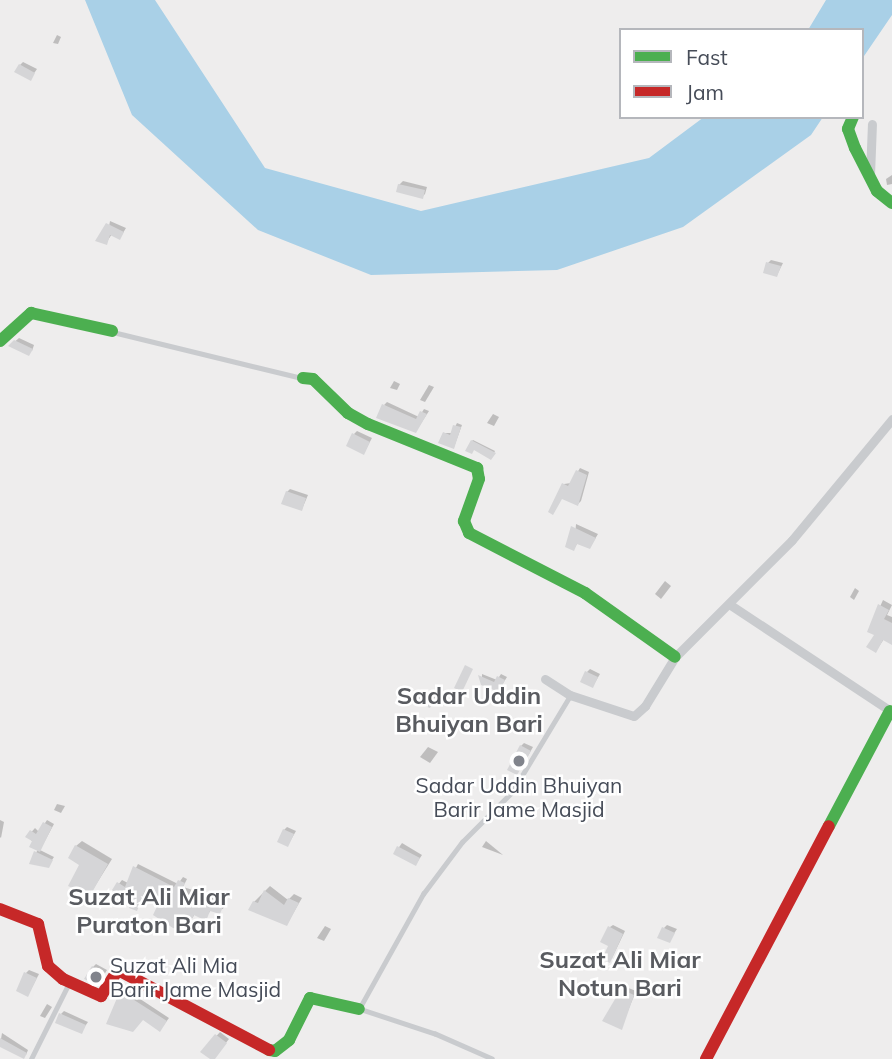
<!DOCTYPE html>
<style>
body{margin:0}
#map{position:relative;width:892px;height:1059px;overflow:hidden;background:#eeeded;font-family:Mulish,sans-serif}
div>[style]{position:absolute}
.water>*{inset:0;background:#a9d0e7}
.shadow>*{inset:0;background:#0003}
.building>*{inset:0;background:#d5d5d7}
.lane>*{height:4.5px;margin:-2.25px;padding:0 2.25px;transform-origin:2.25px;border-radius:2.25px;background:#c9cbce}
.street>*{height:9px;margin:-4.5px;padding:0 4.5px;transform-origin:4.5px;border-radius:4.5px;background:#c9cbce}
.fast>*{height:12px;margin:-6px;padding:0 6px;transform-origin:6px;border-radius:6px;background:#4caf50}
.jam>*{height:12px;margin:-6px;padding:0 6px;transform-origin:6px;border-radius:6px;background:#c62828}
.dots>*{width:19px;height:19px;translate:-50% -50%;box-sizing:border-box;border:4px solid #fff;border-radius:50%}
span{translate:-50% -50%;white-space:nowrap;text-align:center;line-height:1.15;-webkit-text-stroke:5px #fff;paint-order:stroke}
.poi-label{font-size:21px;color:#464c58}
.left{translate:0 -50%;text-align:left}
.quarter-label{font-size:24px;color:#595b60;font-weight:700}
.legend{position:absolute;left:619px;top:28px;width:245px;height:91px;box-sizing:border-box;background:#fff;border:2px solid #b5b7bc;margin:0;padding:9px 12px;list-style:none;font-size:21px;color:#464c58}
.legend li{display:flex;align-items:center;gap:14px;height:35px}
.legend b{width:35px;border:2px solid #b5b7bc}
</style>
<div id="map">
<div class="water">
<div style="clip-path:polygon(85px 0,155px 0,265px 168px,421px 211px,649px 158px,704px 117px,823px 117px,811px 135px,683px 227px,557px 270px,371px 275px,258px 230px,132px 115px)"></div>
<div style="clip-path:polygon(826px 0,892px 0,892px 15px,862px 59px,862px 30px,808px 30px)"></div>
</div>
<div class="shadow">
<div style="clip-path:polygon(57px 35px,61px 37px,58px 44px,53px 43px)"></div>
<div style="clip-path:polygon(23px 62px,37px 69px,30px 79px,20px 65px)"></div>
<div style="clip-path:polygon(892px 175px,892px 184px,887px 185px,886px 179px)"></div>
<div style="clip-path:polygon(403px 181px,427px 187px,425px 194px,422px 197px,399px 185px)"></div>
<div style="clip-path:polygon(110px 221px,126px 228px,120px 238px,112px 234px,106px 243px)"></div>
<div style="clip-path:polygon(771px 260px,783px 263px,777px 275px,768px 263px)"></div>
<div style="clip-path:polygon(19px 338px,34px 345px,32px 351px,11px 345px)"></div>
<div style="clip-path:polygon(394px 381px,400px 384px,397px 390px,390px 388px)"></div>
<div style="clip-path:polygon(429px 385px,434px 387px,425px 402px,420px 400px)"></div>
<div style="clip-path:polygon(387px 402px,419px 417px,424px 409px,429px 411px,418px 428px,384px 405px)"></div>
<div style="clip-path:polygon(493px 414px,499px 417px,494px 426px,487px 423px)"></div>
<div style="clip-path:polygon(457px 423px,462px 425px,454px 447px,444px 433px,452px 433px)"></div>
<div style="clip-path:polygon(357px 431px,372px 438px,364px 453px,354px 434px)"></div>
<div style="clip-path:polygon(473px 440px,495px 451px,491px 458px,472px 441px)"></div>
<div style="clip-path:polygon(580px 468px,589px 472px,581px 501px,578px 504px,563px 497px,550px 512px,564px 484px,571px 483px)"></div>
<div style="clip-path:polygon(290px 489px,308px 495px,302px 509px,287px 492px)"></div>
<div style="clip-path:polygon(576px 524px,598px 534px,592px 544px,578px 542px,574px 549px)"></div>
<div style="clip-path:polygon(665px 581px,671px 586px,661px 599px,655px 594px)"></div>
<div style="clip-path:polygon(855px 588px,859px 591px,854px 600px,850px 597px)"></div>
<div style="clip-path:polygon(883px 600px,892px 605px,887px 615px,892px 617px,892px 643px,884px 639px,876px 651px,876px 634px,869px 631px)"></div>
<div style="clip-path:polygon(590px 669px,600px 674px,593px 686px,587px 672px)"></div>
<div style="clip-path:polygon(482px 674px,497px 680px,501px 674px,507px 677px,499px 690px,482px 684px)"></div>
<div style="clip-path:polygon(424px 690px,436px 695px,430px 706px,420px 693px)"></div>
<div style="clip-path:polygon(524px 743px,533px 747px,520px 770px,521px 746px)"></div>
<div style="clip-path:polygon(428px 747px,438px 752px,430px 763px,420px 757px)"></div>
<div style="clip-path:polygon(57px 804px,65px 806px,61px 813px,54px 810px)"></div>
<div style="clip-path:polygon(0 820px,4px 822px,1px 838px,0 837px)"></div>
<div style="clip-path:polygon(47px 820px,54px 824px,40px 850px,54px 857px,48px 866px,31px 863px,38px 849px,28px 836px,35px 828px,39px 832px)"></div>
<div style="clip-path:polygon(287px 827px,296px 831px,288px 845px,284px 830px)"></div>
<div style="clip-path:polygon(82px 841px,112px 859px,90px 894px,76px 846px)"></div>
<div style="clip-path:polygon(486px 841px,503px 855px,482px 847px)"></div>
<div style="clip-path:polygon(402px 843px,422px 855px,416px 864px,395px 853px)"></div>
<div style="clip-path:polygon(138px 864px,178px 884px,183px 877px,187px 879px,183px 887px,226px 900px,223px 909px,211px 910px,205px 918px,195px 914px,185px 929px,163px 897px,147px 888px,137px 909px,114px 890px,122px 880px,128px 883px)"></div>
<div style="clip-path:polygon(270px 886px,288px 900px,294px 894px,302px 898px,287px 924px,254px 902px)"></div>
<div style="clip-path:polygon(613px 925px,625px 931px,612px 958px,610px 927px)"></div>
<div style="clip-path:polygon(667px 925px,677px 929px,669px 941px,664px 928px)"></div>
<div style="clip-path:polygon(325px 926px,331px 929px,324px 941px,317px 938px)"></div>
<div style="clip-path:polygon(96px 964px,107px 970px,101px 980px,93px 967px)"></div>
<div style="clip-path:polygon(29px 970px,39px 974px,28px 995px,26px 973px)"></div>
<div style="clip-path:polygon(626px 987px,636px 991px,621px 1028px,623px 990px)"></div>
<div style="clip-path:polygon(125px 989px,169px 1018px,163px 1026px,143px 1018px,108px 1023px)"></div>
<div style="clip-path:polygon(47px 1004px,52px 1007px,45px 1018px,40px 1016px)"></div>
<div style="clip-path:polygon(64px 1011px,88px 1022px,81px 1032px,61px 1014px)"></div>
<div style="clip-path:polygon(220px 1032px,229px 1039px,213px 1059px,202px 1052px)"></div>
<div style="clip-path:polygon(2px 1033px,28px 1050px,26px 1055px,0 1045px)"></div>
</div>
<div class="building">
<div style="clip-path:polygon(19px 64px,35px 73px,31px 81px,14px 72px)"></div>
<div style="clip-path:polygon(398px 184px,425px 190px,423px 199px,396px 192px)"></div>
<div style="clip-path:polygon(106px 223px,124px 232px,120px 240px,110px 235px,107px 245px,95px 241px)"></div>
<div style="clip-path:polygon(766px 262px,781px 266px,777px 277px,763px 273px)"></div>
<div style="clip-path:polygon(14px 340px,33px 349px,29px 356px,8px 346px)"></div>
<div style="clip-path:polygon(382px 404px,416px 419px,420px 411px,427px 414px,416px 433px,376px 418px)"></div>
<div style="clip-path:polygon(453px 425px,461px 427px,454px 449px,438px 443px,443px 432px,450px 435px)"></div>
<div style="clip-path:polygon(352px 433px,370px 442px,364px 455px,346px 446px)"></div>
<div style="clip-path:polygon(471px 440px,496px 453px,491px 460px,474px 450px,472px 454px,465px 451px)"></div>
<div style="clip-path:polygon(576px 470px,587px 475px,578px 506px,562px 499px,553px 515px,548px 512px,562px 483px,568px 486px)"></div>
<div style="clip-path:polygon(286px 491px,306px 498px,302px 511px,281px 504px)"></div>
<div style="clip-path:polygon(571px 526px,596px 538px,590px 549px,577px 544px,574px 551px,565px 547px)"></div>
<div style="clip-path:polygon(878px 604px,889px 610px,884px 619px,892px 623px,892px 645px,883px 640px,876px 653px,866px 647px,874px 635px,867px 632px)"></div>
<div style="clip-path:polygon(465px 665px,473px 669px,462px 692px,454px 688px)"></div>
<div style="clip-path:polygon(585px 671px,598px 677px,593px 688px,580px 682px)"></div>
<div style="clip-path:polygon(478px 675px,494px 682px,497px 676px,505px 680px,499px 692px,481px 685px)"></div>
<div style="clip-path:polygon(419px 692px,434px 698px,430px 708px,415px 702px)"></div>
<div style="clip-path:polygon(520px 745px,531px 751px,517px 775px,507px 770px)"></div>
<div style="clip-path:polygon(43px 822px,52px 827px,40px 852px,29px 847px,32px 841px,25px 837px,30px 830px,36px 834px)"></div>
<div style="clip-path:polygon(283px 829px,294px 834px,288px 847px,277px 842px)"></div>
<div style="clip-path:polygon(75px 845px,108px 864px,90px 896px,68px 886px,79px 865px,68px 858px)"></div>
<div style="clip-path:polygon(397px 846px,420px 858px,416px 866px,393px 854px)"></div>
<div style="clip-path:polygon(34px 851px,53px 860px,49px 868px,29px 864px)"></div>
<div style="clip-path:polygon(133px 866px,174px 887px,178px 880px,185px 883px,181px 890px,195px 898px,198px 893px,224px 904px,220px 914px,210px 911px,206px 921px,194px 915px,185px 931px,173px 928px,153px 915px,161px 898px,145px 890px,137px 911px,129px 908px,131px 902px,112px 890px,117px 882px,125px 887px)"></div>
<div style="clip-path:polygon(264px 890px,284px 905px,288px 898px,299px 903px,287px 926px,248px 910px,253px 901px,258px 903px)"></div>
<div style="clip-path:polygon(608px 926px,623px 934px,610px 963px,602px 959px,608px 946px,600px 942px)"></div>
<div style="clip-path:polygon(662px 927px,675px 933px,670px 943px,657px 938px)"></div>
<div style="clip-path:polygon(92px 966px,105px 973px,98px 985px,84px 979px)"></div>
<div style="clip-path:polygon(24px 972px,37px 978px,28px 997px,16px 991px)"></div>
<div style="clip-path:polygon(621px 989px,634px 995px,622px 1030px,602px 1021px)"></div>
<div style="clip-path:polygon(120px 991px,167px 1021px,160px 1032px,143px 1020px,133px 1032px,106px 1024px)"></div>
<div style="clip-path:polygon(59px 1013px,86px 1025px,82px 1034px,55px 1023px)"></div>
<div style="clip-path:polygon(215px 1034px,227px 1043px,215px 1059px,210px 1059px,200px 1052px)"></div>
<div style="clip-path:polygon(0 1038px,27px 1053px,24px 1059px,0 1047px)"></div>
</div>
<div class="lane">
<div style="left:113px;top:332px;width:195px;rotate:13.7deg"></div>
<div style="left:31px;top:1059px;width:85px;rotate:-63.4deg"></div>
<div style="left:492px;top:1059px;width:62px;rotate:-156.3deg"></div>
<div style="left:435px;top:1034px;width:80px;rotate:-161.8deg"></div>
<div style="left:359px;top:1009px;width:132px;rotate:-60.9deg"></div>
<div style="left:423px;top:894px;width:65px;rotate:-53.1deg"></div>
<div style="left:462px;top:842px;width:71px;rotate:-45deg"></div>
<div style="left:512px;top:792px;width:112px;rotate:-58.9deg"></div>
</div>
<div class="street">
<div style="left:870px;top:175px;width:51px;rotate:-87.8deg"></div>
<div style="left:729px;top:604px;width:196px;rotate:33.5deg"></div>
<div style="left:545px;top:679px;width:30px;rotate:33deg"></div>
<div style="left:570px;top:695px;width:67px;rotate:18.2deg"></div>
<div style="left:634px;top:716px;width:15px;rotate:-42deg"></div>
<div style="left:645px;top:706px;width:57px;rotate:-58.5deg"></div>
<div style="left:675px;top:657px;width:165px;rotate:-45deg"></div>
<div style="left:792px;top:540px;width:157px;rotate:-50.4deg"></div>
</div>
<div class="fast">
<div style="left:853px;top:117px;width:13px;rotate:113deg"></div>
<div style="left:848px;top:129px;width:20px;rotate:70deg"></div>
<div style="left:855px;top:148px;width:48px;rotate:62.9deg"></div>
<div style="left:877px;top:191px;width:19px;rotate:39deg"></div>
<div style="left:0;top:341px;width:42px;rotate:-42.1deg"></div>
<div style="left:31px;top:313px;width:83px;rotate:12.5deg"></div>
<div style="left:303px;top:378px;width:10px;rotate:6deg"></div>
<div style="left:313px;top:379px;width:49px;rotate:44.2deg"></div>
<div style="left:348px;top:413px;width:23px;rotate:29deg"></div>
<div style="left:368px;top:424px;width:118px;rotate:22deg"></div>
<div style="left:477px;top:468px;width:11px;rotate:80deg"></div>
<div style="left:479px;top:479px;width:45px;rotate:109.7deg"></div>
<div style="left:464px;top:521px;width:13px;rotate:67deg"></div>
<div style="left:469px;top:533px;width:131px;rotate:27.3deg"></div>
<div style="left:585px;top:593px;width:110px;rotate:35.4deg"></div>
<div style="left:829px;top:826px;width:130px;rotate:-62.1deg"></div>
<div style="left:269px;top:1050px;width:6px;rotate:9deg"></div>
<div style="left:275px;top:1051px;width:18px;rotate:-38deg"></div>
<div style="left:289px;top:1040px;width:47px;rotate:-63.4deg"></div>
<div style="left:310px;top:998px;width:50px;rotate:12.7deg"></div>
</div>
<div class="jam">
<div style="left:0;top:909px;width:41px;rotate:21.5deg"></div>
<div style="left:38px;top:924px;width:43px;rotate:76.6deg"></div>
<div style="left:48px;top:966px;width:20px;rotate:41deg"></div>
<div style="left:63px;top:979px;width:42px;rotate:24.1deg"></div>
<div style="left:101px;top:996px;width:31px;rotate:-57deg"></div>
<div style="left:118px;top:970px;width:171px;rotate:27.9deg"></div>
<div style="left:706px;top:1059px;width:263px;rotate:-62.2deg"></div>
</div>
<div class="dots">
<div style="left:519px;top:761px;background:#81848c"></div>
<div style="left:96px;top:977px;background:#81848c"></div>
</div>
<div class="poi-label">
<span style="left:519px;top:797px">Sadar Uddin Bhuiyan<br>Barir Jame Masjid</span>
<span class="left" style="left:110px;top:977px">Suzat Ali Mia<br>Barir Jame Masjid</span>
</div>
<div class="quarter-label">
<span style="left:469px;top:710px">Sadar Uddin<br>Bhuiyan Bari</span>
<span style="left:149px;top:911px">Suzat Ali Miar<br>Puraton Bari</span>
<span style="left:620px;top:974px">Suzat Ali Miar<br>Notun Bari</span>
</div>
<ul class="legend">
<li><b style="height:9px;background:#4caf50"></b>Fast</li>
<li><b style="height:9px;background:#c62828"></b>Jam</li>
</ul>
</div>
